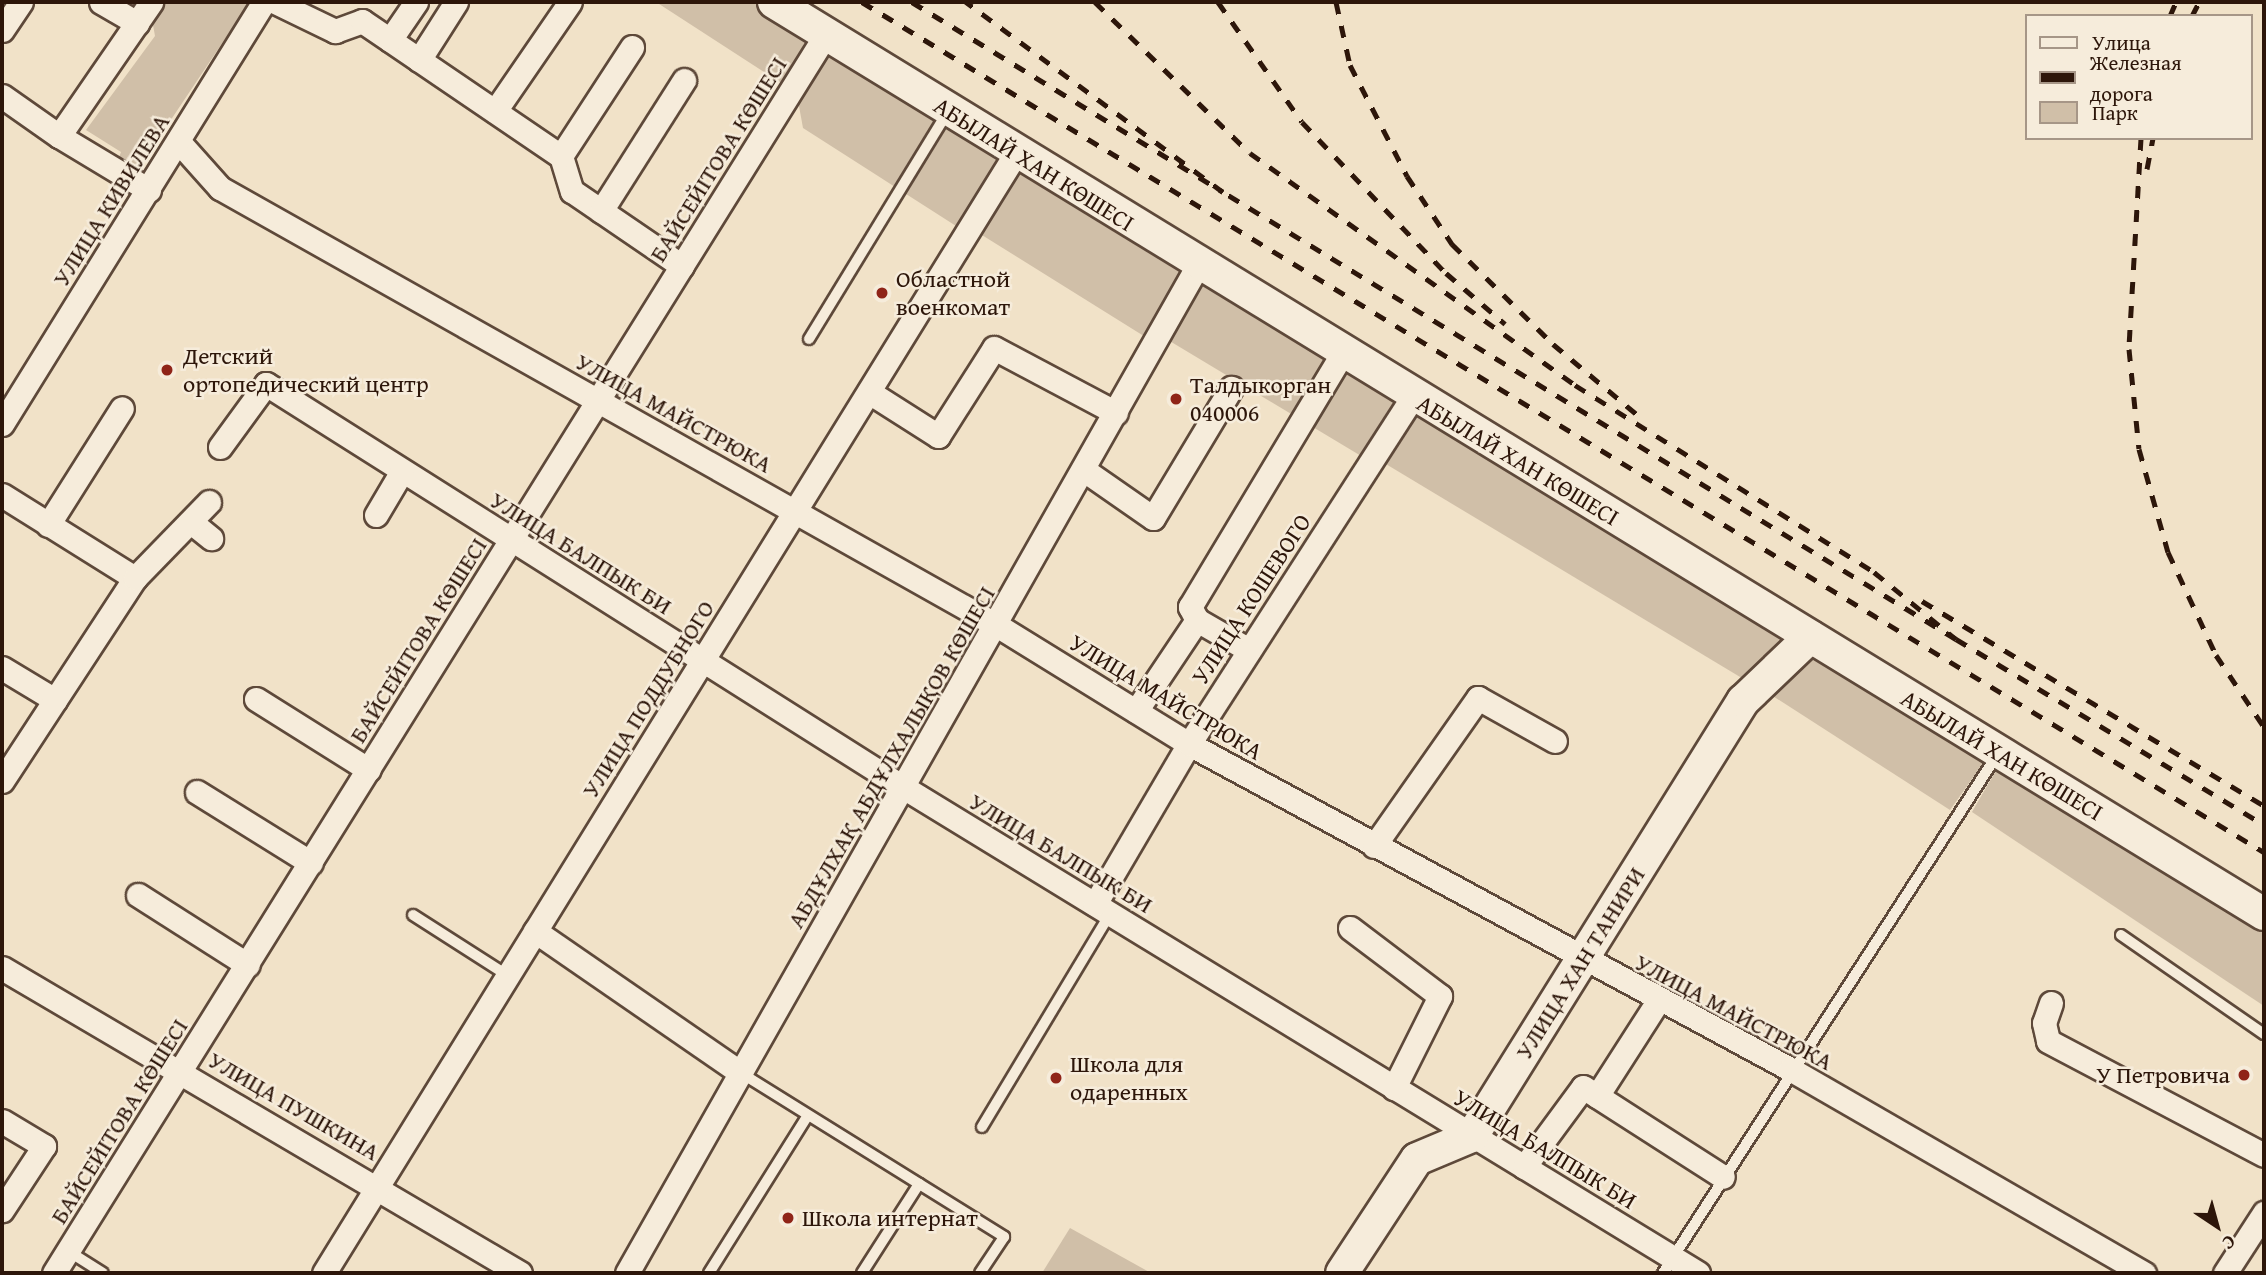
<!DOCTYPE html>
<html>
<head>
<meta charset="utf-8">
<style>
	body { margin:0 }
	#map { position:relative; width:2266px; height:1275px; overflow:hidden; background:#f1e2c8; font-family:"Gentium Book Plus",serif }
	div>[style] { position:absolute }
	.green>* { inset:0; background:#d0bfa8; transform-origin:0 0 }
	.roads { filter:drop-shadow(2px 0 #5e493a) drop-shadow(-2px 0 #5e493a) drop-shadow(0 2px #5e493a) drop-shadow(0 -2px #5e493a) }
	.lane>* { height:10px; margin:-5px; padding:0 5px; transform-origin:5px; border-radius:5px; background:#f6ecdb }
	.street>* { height:23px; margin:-11.5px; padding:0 11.5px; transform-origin:11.5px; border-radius:11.5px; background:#f6ecdb }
	.secondary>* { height:32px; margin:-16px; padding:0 16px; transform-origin:16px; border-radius:16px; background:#f6ecdb }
	.rail>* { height:5px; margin-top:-2.5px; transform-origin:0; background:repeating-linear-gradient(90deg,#2d160a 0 12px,transparent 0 24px) }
	.dots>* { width:19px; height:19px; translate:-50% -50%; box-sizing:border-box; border:4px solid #f6ecdb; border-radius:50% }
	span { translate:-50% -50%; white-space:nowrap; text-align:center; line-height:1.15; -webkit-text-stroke:5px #f6ecdb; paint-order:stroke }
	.street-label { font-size:24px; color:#2d160a }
	.poi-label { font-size:24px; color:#2d160a }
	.left { translate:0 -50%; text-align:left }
	.right { translate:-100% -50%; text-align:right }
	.frame { position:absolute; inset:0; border:4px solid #2d160a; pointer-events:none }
	.legend { position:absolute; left:2025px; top:14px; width:228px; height:126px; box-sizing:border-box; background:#f6ecdb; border:2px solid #a69687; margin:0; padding:9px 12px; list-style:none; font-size:21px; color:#2d160a }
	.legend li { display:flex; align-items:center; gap:14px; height:35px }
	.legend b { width:35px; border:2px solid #a69687 }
	.north { position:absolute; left:2182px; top:1191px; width:70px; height:70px; -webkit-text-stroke:5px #f6ecdb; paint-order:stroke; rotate:144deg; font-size:19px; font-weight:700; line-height:28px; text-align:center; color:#2d160a }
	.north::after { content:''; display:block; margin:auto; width:24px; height:32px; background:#2d160a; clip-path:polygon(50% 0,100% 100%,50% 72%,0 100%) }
</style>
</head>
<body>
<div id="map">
	<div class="green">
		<i style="clip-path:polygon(160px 2px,249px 3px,136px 172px,117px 163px,121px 152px,86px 130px,155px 36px,151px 14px)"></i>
		<i style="clip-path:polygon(656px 2px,754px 2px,808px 35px,784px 85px)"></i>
		<i style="clip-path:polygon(828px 45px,1008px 153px,967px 233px,803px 128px,797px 95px)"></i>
		<i style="left:1018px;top:162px;width:198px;height:81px;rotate:32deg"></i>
		<i style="left:1203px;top:277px;width:236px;height:72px;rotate:31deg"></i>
		<i style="left:1416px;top:411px;width:440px;height:61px;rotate:31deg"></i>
		<i style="clip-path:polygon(1814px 647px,1990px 754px,1950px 810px,1765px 691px)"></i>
		<i style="clip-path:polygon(2002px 760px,2264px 920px,2264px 1006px,1972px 812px)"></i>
		<i style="clip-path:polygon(1070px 1228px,1151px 1273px,1042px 1273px)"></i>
	</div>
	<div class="roads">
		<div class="lane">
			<i style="left:809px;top:339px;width:265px;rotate:-58.6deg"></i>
			<i style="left:413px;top:915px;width:112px;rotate:32.6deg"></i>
			<i style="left:2121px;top:935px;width:174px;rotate:34.7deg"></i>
			<i style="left:741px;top:1073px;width:310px;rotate:31.9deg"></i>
			<i style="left:1004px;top:1237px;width:43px;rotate:123.7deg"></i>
			<i style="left:982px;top:1127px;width:249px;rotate:-59deg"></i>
			<i style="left:68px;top:1251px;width:41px;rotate:32.2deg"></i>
			<i style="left:709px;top:1273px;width:186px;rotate:-57.9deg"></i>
			<i style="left:862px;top:1273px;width:106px;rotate:-57.4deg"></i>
			<i style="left:1663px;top:1273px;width:616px;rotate:-57.19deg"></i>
		</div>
		<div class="street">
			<i style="left:101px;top:2px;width:42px;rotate:30.3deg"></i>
			<i style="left:275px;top:2px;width:67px;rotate:25.8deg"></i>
			<i style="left:335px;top:31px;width:29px;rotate:-20deg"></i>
			<i style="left:362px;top:21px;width:240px;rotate:34.2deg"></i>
			<i style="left:561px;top:156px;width:37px;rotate:73deg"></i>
			<i style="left:572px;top:191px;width:133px;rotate:34.3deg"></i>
			<i style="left:2px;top:30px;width:34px;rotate:-56deg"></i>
			<i style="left:390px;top:40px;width:46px;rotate:-55.6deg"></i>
			<i style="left:419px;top:60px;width:69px;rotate:-57.5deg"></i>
			<i style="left:2px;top:96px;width:70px;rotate:35.1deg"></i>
			<i style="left:59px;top:136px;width:163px;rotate:-55.5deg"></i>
			<i style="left:495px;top:111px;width:132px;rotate:-55.5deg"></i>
			<i style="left:59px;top:136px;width:105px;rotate:31deg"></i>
			<i style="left:178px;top:141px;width:63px;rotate:48.2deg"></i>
			<i style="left:220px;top:188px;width:893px;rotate:29.38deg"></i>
			<i style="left:998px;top:626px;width:225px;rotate:31.7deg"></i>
			<i style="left:1189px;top:744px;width:683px;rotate:28.4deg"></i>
			<i style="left:1790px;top:1069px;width:409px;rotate:30deg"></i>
			<i style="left:561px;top:156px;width:130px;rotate:-56.9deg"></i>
			<i style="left:601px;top:211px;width:155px;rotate:-57.6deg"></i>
			<i style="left:869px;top:392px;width:82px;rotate:32.5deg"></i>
			<i style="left:938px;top:436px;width:104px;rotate:-57.5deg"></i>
			<i style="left:994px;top:348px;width:138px;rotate:28deg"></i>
			<i style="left:2px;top:424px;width:497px;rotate:-58.2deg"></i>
			<i style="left:220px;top:447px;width:78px;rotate:-53.9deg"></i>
			<i style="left:266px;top:384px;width:754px;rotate:32.32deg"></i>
			<i style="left:903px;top:787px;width:932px;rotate:31.44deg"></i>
			<i style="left:1084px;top:470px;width:84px;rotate:34.8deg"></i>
			<i style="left:1153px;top:518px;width:152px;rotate:-59deg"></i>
			<i style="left:2px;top:495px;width:157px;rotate:32deg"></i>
			<i style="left:376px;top:515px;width:51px;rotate:-59.4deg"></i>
			<i style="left:191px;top:522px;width:26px;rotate:39deg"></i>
			<i style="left:48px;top:525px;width:138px;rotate:-57.7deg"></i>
			<i style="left:1197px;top:620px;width:60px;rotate:30deg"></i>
			<i style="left:2px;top:668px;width:62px;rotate:31.1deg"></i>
			<i style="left:256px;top:699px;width:133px;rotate:32.1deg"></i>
			<i style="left:1136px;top:711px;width:110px;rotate:-56.2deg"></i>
			<i style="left:1197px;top:620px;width:15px;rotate:-118deg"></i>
			<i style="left:1190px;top:607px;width:295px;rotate:-59deg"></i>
			<i style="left:2px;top:781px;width:243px;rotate:-56.8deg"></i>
			<i style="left:135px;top:578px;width:106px;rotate:-45.8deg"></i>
			<i style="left:197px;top:792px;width:134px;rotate:31.9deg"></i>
			<i style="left:1374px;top:846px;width:181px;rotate:-54.9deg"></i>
			<i style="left:1478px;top:698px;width:88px;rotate:29.2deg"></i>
			<i style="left:138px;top:895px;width:130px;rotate:32.5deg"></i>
			<i style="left:1095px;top:904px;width:186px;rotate:-59.6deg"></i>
			<i style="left:1189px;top:744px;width:414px;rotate:-57.2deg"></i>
			<i style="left:1350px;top:928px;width:113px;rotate:37.1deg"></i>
			<i style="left:1440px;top:996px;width:103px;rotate:116.6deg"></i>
			<i style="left:535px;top:931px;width:250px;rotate:34.6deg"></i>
			<i style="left:2px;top:968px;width:601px;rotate:30.49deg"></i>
			<i style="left:2051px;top:1003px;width:21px;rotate:109deg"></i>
			<i style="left:2044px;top:1023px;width:18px;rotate:77deg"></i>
			<i style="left:2048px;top:1041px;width:244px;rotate:27.8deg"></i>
			<i style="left:1597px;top:1096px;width:113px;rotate:-57.3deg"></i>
			<i style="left:2px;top:1121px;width:49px;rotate:30.8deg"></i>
			<i style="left:44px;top:1146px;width:77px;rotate:123.3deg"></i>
			<i style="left:1524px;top:1167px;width:99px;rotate:-53.6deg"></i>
			<i style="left:1583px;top:1087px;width:166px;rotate:32.7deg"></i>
			<i style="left:54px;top:1273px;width:1460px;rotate:-58.07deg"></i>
			<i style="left:324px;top:1273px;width:1317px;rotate:-58.29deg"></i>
			<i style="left:627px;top:1273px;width:1158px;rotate:-60.47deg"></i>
			<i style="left:2225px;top:1273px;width:72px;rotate:-57deg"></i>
		</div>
		<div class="secondary">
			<i style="left:774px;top:2px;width:1747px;rotate:31.47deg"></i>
			<i style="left:1342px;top:1273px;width:136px;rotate:-56.7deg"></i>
			<i style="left:1417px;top:1159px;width:60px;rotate:-22.7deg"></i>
			<i style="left:1472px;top:1136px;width:513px;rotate:-58.08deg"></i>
			<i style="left:1743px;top:701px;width:93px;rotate:-43.7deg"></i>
		</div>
	</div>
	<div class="rail">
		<i style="left:862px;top:2px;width:1640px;rotate:31.23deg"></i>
		<i style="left:912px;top:2px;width:364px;rotate:31.4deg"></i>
		<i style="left:1223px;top:192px;width:320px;rotate:-143.5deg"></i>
		<i style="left:1095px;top:2px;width:216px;rotate:44.3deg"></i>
		<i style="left:1250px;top:153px;width:399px;rotate:35.5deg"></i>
		<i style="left:1575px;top:385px;width:353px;rotate:32deg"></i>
		<i style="left:1874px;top:572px;width:106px;rotate:39.3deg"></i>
		<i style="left:1956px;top:639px;width:859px;rotate:-148.62deg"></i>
		<i style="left:1218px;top:2px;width:146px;rotate:55deg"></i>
		<i style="left:1302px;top:122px;width:209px;rotate:46.4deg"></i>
		<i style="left:1446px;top:273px;width:78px;rotate:40.8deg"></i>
		<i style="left:1336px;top:2px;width:65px;rotate:77.5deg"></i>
		<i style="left:1350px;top:65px;width:125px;rotate:62.8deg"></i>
		<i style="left:1407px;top:176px;width:82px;rotate:56.5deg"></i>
		<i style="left:1452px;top:244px;width:142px;rotate:44.7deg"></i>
		<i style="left:1553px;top:344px;width:114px;rotate:40deg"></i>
		<i style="left:2170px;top:16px;width:15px;rotate:-67deg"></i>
		<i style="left:2192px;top:16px;width:16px;rotate:-63deg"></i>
		<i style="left:2141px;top:138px;width:211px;rotate:93.3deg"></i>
		<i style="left:2129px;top:349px;width:100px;rotate:84.3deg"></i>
		<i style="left:2139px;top:449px;width:107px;rotate:74.3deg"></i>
		<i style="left:2168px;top:552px;width:114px;rotate:65deg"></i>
		<i style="left:2216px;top:655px;width:87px;rotate:56.3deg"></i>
		<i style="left:2147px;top:169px;width:32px;rotate:-79deg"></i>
		<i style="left:1922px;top:601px;width:399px;rotate:30.9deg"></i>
		<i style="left:1956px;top:639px;width:360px;rotate:31.1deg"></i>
	</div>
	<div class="dots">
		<i style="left:882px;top:293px;background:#8f2418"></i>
		<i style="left:167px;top:370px;background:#8f2418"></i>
		<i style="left:1176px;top:399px;background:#8f2418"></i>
		<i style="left:2244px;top:1075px;background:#8f2418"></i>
		<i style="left:1056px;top:1078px;background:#8f2418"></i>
		<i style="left:788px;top:1218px;background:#8f2418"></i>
	</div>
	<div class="street-label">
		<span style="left:718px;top:159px;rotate:-58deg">БАЙСЕЙІТОВА КӨШЕСІ</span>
		<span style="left:1034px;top:164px;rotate:32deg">АБЫЛАЙ ХАН КӨШЕСІ</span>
		<span style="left:111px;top:200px;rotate:-58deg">УЛИЦА КИВИЛЕВА</span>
		<span style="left:674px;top:413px;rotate:29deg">УЛИЦА МАЙСТРЮКА</span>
		<span style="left:1518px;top:460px;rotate:31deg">АБЫЛАЙ ХАН КӨШЕСІ</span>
		<span style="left:581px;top:553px;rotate:32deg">УЛИЦА БАЛПЫК БИ</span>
		<span style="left:1251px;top:599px;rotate:-57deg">УЛИЦА КОШЕВОГО</span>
		<span style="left:418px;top:640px;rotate:-58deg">БАЙСЕЙІТОВА КӨШЕСІ</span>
		<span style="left:1166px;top:697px;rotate:31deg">УЛИЦА МАЙСТРЮКА</span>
		<span style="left:648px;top:699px;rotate:-58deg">УЛИЦА ПОДДУБНОГО</span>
		<span style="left:2002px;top:755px;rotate:31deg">АБЫЛАЙ ХАН КӨШЕСІ</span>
		<span style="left:891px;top:757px;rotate:-60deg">АБДҰЛХАҚ АБДҰЛХАЛЫҚОВ КӨШЕСІ</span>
		<span style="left:1061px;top:853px;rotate:31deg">УЛИЦА БАЛПЫК БИ</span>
		<span style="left:1580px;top:963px;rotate:-58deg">УЛИЦА ХАН ТАНИРИ</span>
		<span style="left:1734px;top:1012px;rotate:28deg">УЛИЦА МАЙСТРЮКА</span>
		<span style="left:294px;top:1106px;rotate:30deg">УЛИЦА ПУШКИНА</span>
		<span style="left:119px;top:1121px;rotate:-58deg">БАЙСЕЙІТОВА КӨШЕСІ</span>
		<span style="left:1545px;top:1149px;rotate:31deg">УЛИЦА БАЛПЫК БИ</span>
	</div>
	<div class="poi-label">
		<span class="left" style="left:896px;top:293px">Областной<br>военкомат</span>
		<span class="left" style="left:183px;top:370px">Детский<br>ортопедический центр</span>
		<span class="left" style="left:1190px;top:399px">Талдыкорган<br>040006</span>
		<span class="left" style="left:1070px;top:1078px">Школа для<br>одаренных</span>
		<span class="right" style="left:2230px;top:1075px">У Петровича</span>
		<span class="left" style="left:802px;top:1218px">Школа интернат</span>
	</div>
	<div class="frame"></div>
	<ul class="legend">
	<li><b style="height:9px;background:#f6ecdb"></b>Улица</li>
	<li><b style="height:9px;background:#2d160a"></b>Железная дорога</li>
	<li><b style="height:19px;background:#d0bfa8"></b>Парк</li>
	</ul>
	<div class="north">С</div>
</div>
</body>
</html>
